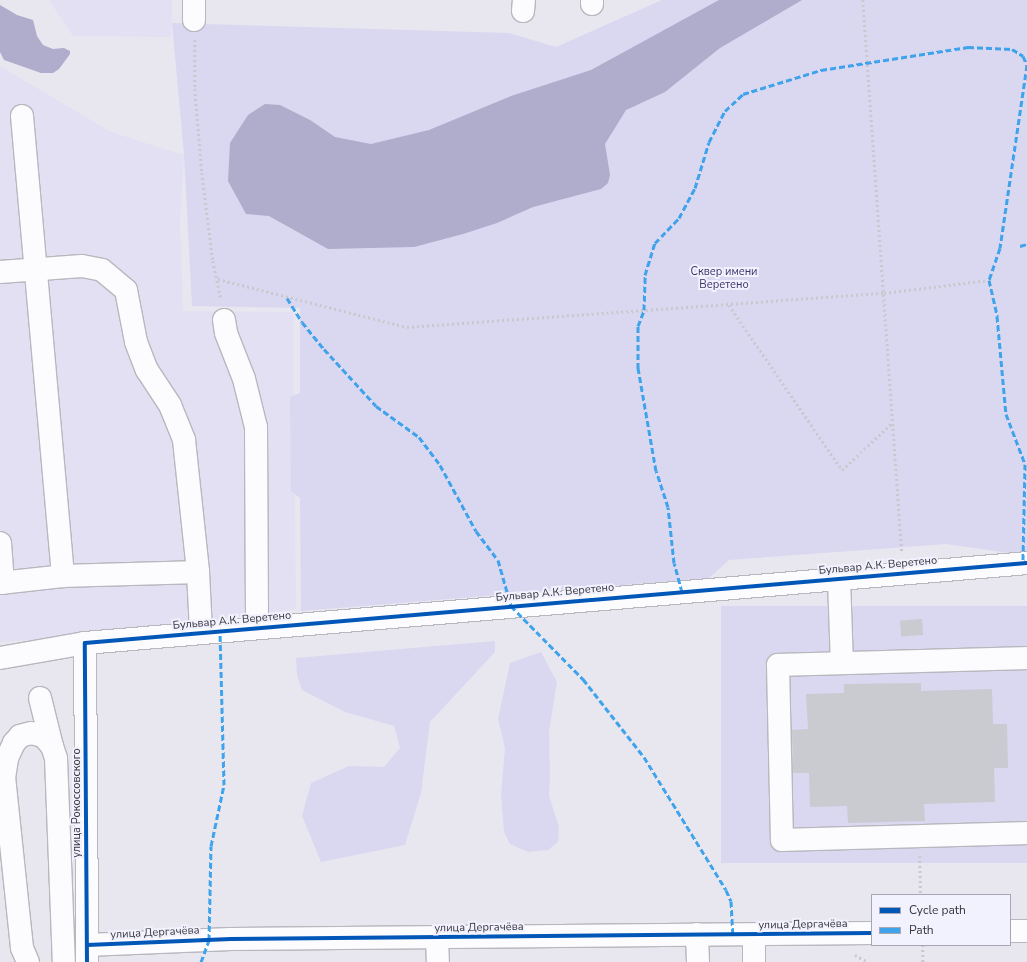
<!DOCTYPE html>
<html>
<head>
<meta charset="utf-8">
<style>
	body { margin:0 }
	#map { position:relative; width:1027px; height:962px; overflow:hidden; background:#e8e7f0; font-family:"Nunito Sans",sans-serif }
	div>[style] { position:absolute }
	.built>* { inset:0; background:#e2e0f2 }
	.green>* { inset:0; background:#dad7f1; transform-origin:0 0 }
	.water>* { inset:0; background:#afaccc }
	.building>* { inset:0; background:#cacad1; transform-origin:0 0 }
	.path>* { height:2.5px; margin-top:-1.25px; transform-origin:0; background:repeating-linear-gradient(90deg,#c9c8cc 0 2px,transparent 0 5px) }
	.roads { filter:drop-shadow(1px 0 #b8b7be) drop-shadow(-1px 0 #b8b7be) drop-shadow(0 1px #b8b7be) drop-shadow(0 -1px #b8b7be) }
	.minor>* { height:22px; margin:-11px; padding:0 11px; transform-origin:11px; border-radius:11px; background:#fcfbfd }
	.quiet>* { height:3px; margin-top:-1.5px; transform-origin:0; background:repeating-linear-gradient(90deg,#3fa3ec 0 6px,transparent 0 9px) }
	.cycleway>* { height:4px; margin:-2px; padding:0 2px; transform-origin:2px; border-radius:2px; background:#0057b8 }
	span { translate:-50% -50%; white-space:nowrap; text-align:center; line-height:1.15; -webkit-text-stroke:4px #f2f1fe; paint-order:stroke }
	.park-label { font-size:11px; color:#3c3269 }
	.street-label { font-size:11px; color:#37363d }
	.legend { position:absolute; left:871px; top:894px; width:140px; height:52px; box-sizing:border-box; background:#f2f1fe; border:1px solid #a7a6b1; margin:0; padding:5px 7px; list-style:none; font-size:12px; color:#37363d }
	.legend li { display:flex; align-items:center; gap:8px; height:20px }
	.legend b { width:20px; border:1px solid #a7a6b1 }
</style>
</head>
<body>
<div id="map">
	<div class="built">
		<i style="clip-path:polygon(49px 0,172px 0,171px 37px,73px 36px)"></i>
		<i style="clip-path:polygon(0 66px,111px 132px,184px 155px,180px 220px,183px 311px,293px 312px,296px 609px,77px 637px,0 642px)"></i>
	</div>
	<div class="green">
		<i style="clip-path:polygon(662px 0,1027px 0,1027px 552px,1009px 553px,946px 544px,729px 560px,709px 578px,301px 611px,300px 498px,291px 491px,290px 397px,300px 393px,300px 308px,192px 306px,184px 155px,172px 23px,509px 33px,556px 47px)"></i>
		<i style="left:1027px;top:606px;width:257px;height:306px;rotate:90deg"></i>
		<i style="clip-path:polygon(495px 641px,495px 652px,430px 722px,421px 793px,405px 845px,321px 862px,302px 816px,311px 783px,349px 766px,384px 767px,400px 748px,394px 726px,345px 712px,302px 690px,297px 675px,296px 658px)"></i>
		<i style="clip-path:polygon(541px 652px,557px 682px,549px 731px,550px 776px,549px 796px,559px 827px,558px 842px,548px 850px,528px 852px,510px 844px,504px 832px,501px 795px,505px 748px,498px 719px,510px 663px)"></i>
	</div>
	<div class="water">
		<i style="clip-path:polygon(719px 0,802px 0,720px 48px,665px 92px,626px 110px,605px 144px,610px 175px,608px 183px,601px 189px,533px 207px,497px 223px,463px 234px,414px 247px,328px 249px,269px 216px,246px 214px,228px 181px,230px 143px,248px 115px,265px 104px,280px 105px,310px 120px,335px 137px,371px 144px,429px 130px,511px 96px,591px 70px)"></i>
		<i style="clip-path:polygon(0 5px,17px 15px,33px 20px,37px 36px,43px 45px,53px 49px,64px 48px,70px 51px,70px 54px,59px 69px,53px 73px,41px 73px,4px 60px,0 52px)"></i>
	</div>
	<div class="building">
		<i style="left:922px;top:619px;width:16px;height:22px;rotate:86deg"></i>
		<i style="clip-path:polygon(921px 683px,921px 691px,992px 689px,993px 724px,1007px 724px,1008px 768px,994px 768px,995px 802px,924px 804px,925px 821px,848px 823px,847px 806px,810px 807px,809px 773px,793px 773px,792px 730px,808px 729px,806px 694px,844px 693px,844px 684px)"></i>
	</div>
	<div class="path">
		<i style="left:863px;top:0;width:554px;rotate:85.97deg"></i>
		<i style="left:195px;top:40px;width:49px;rotate:90deg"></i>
		<i style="left:195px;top:89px;width:84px;rotate:85.2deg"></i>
		<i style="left:202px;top:173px;width:89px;rotate:82.9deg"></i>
		<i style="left:213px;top:261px;width:40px;rotate:78deg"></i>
		<i style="left:218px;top:279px;width:195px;rotate:14.3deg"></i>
		<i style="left:407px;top:327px;width:478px;rotate:-4.1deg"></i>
		<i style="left:884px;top:293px;width:106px;rotate:-7.1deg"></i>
		<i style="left:729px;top:305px;width:200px;rotate:55.6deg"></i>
		<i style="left:842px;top:470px;width:69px;rotate:-43.2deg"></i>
		<i style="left:920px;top:856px;width:39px;rotate:89deg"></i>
		<i style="left:923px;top:945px;width:17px;rotate:90deg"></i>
		<i style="left:855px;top:955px;width:15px;rotate:28deg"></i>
	</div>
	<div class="roads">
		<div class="minor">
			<i style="left:194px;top:0;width:20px;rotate:90deg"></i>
			<i style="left:592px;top:0;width:4px;rotate:90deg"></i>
			<i style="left:523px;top:11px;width:11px;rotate:-85deg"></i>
			<i style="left:22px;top:116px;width:462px;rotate:84.9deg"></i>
			<i style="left:0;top:272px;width:82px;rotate:-4.2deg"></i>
			<i style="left:82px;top:266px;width:20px;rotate:11deg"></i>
			<i style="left:102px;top:270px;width:31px;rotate:40deg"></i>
			<i style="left:126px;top:290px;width:53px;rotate:79.1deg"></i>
			<i style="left:136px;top:342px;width:30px;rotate:69deg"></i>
			<i style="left:147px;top:370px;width:42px;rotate:56.7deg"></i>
			<i style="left:170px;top:405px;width:38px;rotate:68deg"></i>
			<i style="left:184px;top:440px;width:133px;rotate:83.9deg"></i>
			<i style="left:198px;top:572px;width:60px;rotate:87.1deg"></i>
			<i style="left:224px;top:320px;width:13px;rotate:81deg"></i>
			<i style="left:226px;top:333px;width:49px;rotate:68.6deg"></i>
			<i style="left:244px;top:379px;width:49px;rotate:76deg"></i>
			<i style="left:256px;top:427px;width:201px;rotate:89.7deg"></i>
			<i style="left:0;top:543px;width:40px;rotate:85.7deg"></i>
			<i style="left:839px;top:579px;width:84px;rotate:88deg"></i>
			<i style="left:0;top:583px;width:63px;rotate:-6.3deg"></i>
			<i style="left:63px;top:576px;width:135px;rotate:-1.7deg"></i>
			<i style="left:85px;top:643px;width:319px;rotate:89.6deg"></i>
			<i style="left:0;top:658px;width:86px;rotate:-10deg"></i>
			<i style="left:85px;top:643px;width:945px;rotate:-4.85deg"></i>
			<i style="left:1027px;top:658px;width:249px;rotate:178.4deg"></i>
			<i style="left:778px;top:665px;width:175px;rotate:88.7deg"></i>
			<i style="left:782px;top:840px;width:245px;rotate:-1.6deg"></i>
			<i style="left:40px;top:698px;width:49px;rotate:76deg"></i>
			<i style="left:1010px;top:931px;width:17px"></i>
			<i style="left:697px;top:934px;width:28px;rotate:88deg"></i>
			<i style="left:754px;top:935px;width:27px;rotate:90deg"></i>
			<i style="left:437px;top:937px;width:25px;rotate:88deg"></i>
			<i style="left:87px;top:945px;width:144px;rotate:-2.4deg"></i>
			<i style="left:231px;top:939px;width:641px;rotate:-0.54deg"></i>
			<i style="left:28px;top:962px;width:15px;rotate:-113deg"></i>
			<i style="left:22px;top:948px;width:171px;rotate:-96deg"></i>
			<i style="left:4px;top:778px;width:20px;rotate:-81deg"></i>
			<i style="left:7px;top:758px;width:17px;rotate:-65deg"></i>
			<i style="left:14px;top:743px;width:9px;rotate:-49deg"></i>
			<i style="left:20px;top:736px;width:11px;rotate:-15deg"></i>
			<i style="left:31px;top:733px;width:12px;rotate:14deg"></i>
			<i style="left:43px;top:736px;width:13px;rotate:48deg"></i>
			<i style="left:52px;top:746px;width:13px;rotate:72deg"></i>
			<i style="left:56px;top:758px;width:204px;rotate:87.8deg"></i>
		</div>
	</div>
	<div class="quiet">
		<i style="left:1020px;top:246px;width:7px;rotate:-16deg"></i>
		<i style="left:287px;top:298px;width:28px;rotate:58deg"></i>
		<i style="left:302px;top:322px;width:35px;rotate:51deg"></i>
		<i style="left:324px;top:349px;width:77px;rotate:47.6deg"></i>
		<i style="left:376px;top:406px;width:53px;rotate:35.8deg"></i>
		<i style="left:419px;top:437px;width:35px;rotate:53deg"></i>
		<i style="left:440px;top:465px;width:75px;rotate:61.4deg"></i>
		<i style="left:476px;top:531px;width:36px;rotate:53deg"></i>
		<i style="left:498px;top:560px;width:48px;rotate:74.2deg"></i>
		<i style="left:511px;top:606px;width:103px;rotate:45.4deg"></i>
		<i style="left:583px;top:679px;width:99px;rotate:52deg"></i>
		<i style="left:644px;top:757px;width:156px;rotate:58.3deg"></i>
		<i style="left:726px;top:890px;width:12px;rotate:66deg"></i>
		<i style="left:731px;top:901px;width:34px;rotate:87deg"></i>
		<i style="left:682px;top:592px;width:30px;rotate:-105deg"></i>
		<i style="left:674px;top:563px;width:56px;rotate:-96.1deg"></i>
		<i style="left:668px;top:507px;width:38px;rotate:-108deg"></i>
		<i style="left:656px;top:471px;width:105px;rotate:-99.9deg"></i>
		<i style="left:638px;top:368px;width:42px;rotate:-90deg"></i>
		<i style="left:638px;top:326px;width:17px;rotate:-69deg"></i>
		<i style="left:644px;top:310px;width:35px;rotate:-88deg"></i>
		<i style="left:645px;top:275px;width:34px;rotate:-73deg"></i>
		<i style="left:655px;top:243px;width:35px;rotate:-46deg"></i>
		<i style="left:679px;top:218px;width:34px;rotate:-62deg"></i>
		<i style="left:695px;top:188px;width:48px;rotate:-73.1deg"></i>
		<i style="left:709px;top:142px;width:35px;rotate:-63deg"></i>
		<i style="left:725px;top:111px;width:25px;rotate:-43deg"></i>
		<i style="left:743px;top:94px;width:82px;rotate:-17.1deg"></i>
		<i style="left:821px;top:70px;width:149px;rotate:-8.9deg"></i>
		<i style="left:968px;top:47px;width:44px;rotate:2.6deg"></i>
		<i style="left:1012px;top:49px;width:13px;rotate:32deg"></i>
		<i style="left:1023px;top:56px;width:10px;rotate:66deg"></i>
		<i style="left:1027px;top:65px;width:185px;rotate:98.4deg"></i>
		<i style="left:1000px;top:248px;width:34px;rotate:109deg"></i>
		<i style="left:989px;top:280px;width:37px;rotate:77deg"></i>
		<i style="left:997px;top:316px;width:98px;rotate:84.8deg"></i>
		<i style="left:1006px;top:414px;width:53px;rotate:69.2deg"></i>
		<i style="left:1025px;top:464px;width:99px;rotate:91.2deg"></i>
		<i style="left:201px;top:962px;width:23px;rotate:-70deg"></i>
		<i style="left:209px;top:940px;width:94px;rotate:-88.8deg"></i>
		<i style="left:211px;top:846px;width:62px;rotate:-78deg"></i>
		<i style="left:224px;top:785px;width:154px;rotate:-91.5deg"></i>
	</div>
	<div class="cycleway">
		<i style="left:87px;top:945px;width:144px;rotate:-2.4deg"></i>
		<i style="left:231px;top:939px;width:641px;rotate:-0.54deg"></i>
		<i style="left:87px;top:962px;width:319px;rotate:-90.4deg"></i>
		<i style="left:85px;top:643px;width:945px;rotate:-4.85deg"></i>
	</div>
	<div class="park-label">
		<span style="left:724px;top:279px">Сквер имени<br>Веретено</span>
	</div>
	<div class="street-label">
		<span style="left:878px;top:566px;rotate:-5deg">Бульвар А.К. Веретено</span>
		<span style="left:555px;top:593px;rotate:-5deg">Бульвар А.К. Веретено</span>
		<span style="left:232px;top:621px;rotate:-5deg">Бульвар А.К. Веретено</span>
		<span style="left:77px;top:803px;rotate:-90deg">улица Рокоссовского</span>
		<span style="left:803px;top:925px;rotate:-1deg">улица Дергачёва</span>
		<span style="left:479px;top:928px;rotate:-1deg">улица Дергачёва</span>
		<span style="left:155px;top:933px;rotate:-3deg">улица Дергачёва</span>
	</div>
	<ul class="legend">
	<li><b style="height:5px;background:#0057b8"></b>Cycle path</li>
	<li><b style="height:5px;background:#3fa3ec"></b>Path</li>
	</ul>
</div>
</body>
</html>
